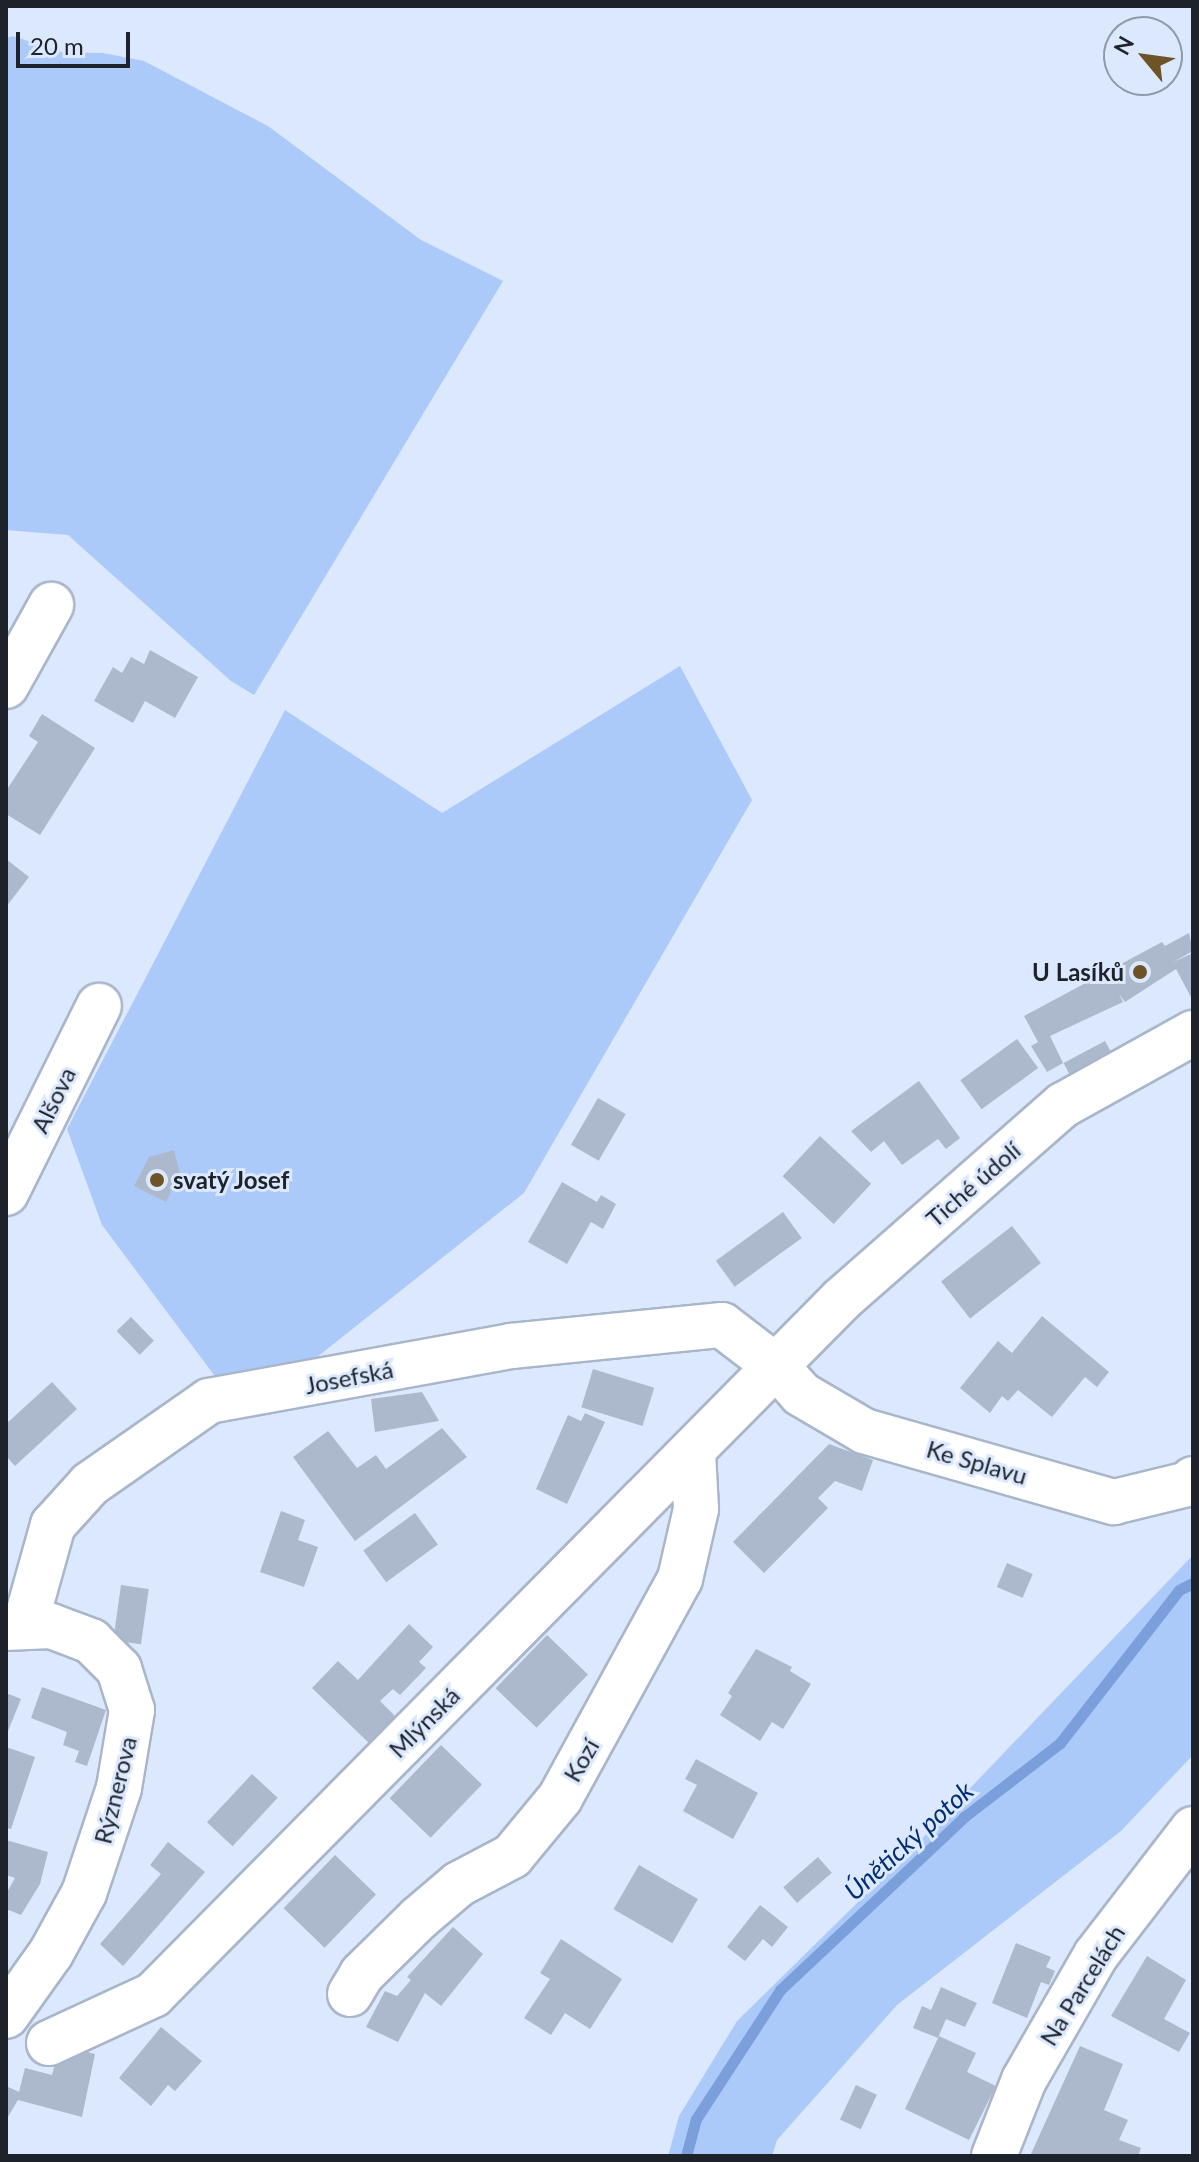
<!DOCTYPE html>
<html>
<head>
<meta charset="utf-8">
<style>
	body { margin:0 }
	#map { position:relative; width:1199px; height:2162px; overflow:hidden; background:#dbe8fd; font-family:Lato,sans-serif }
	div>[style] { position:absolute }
	.green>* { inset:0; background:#accaf9 }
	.stream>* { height:11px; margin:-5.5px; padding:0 5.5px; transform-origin:5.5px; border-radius:5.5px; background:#7a9fda }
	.building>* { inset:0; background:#acb9cd; transform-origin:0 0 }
	.roads { filter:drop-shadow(2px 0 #a9b6ca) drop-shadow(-2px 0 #a9b6ca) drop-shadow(0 2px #a9b6ca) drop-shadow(0 -2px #a9b6ca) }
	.minor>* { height:44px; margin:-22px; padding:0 22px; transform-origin:22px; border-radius:22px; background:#fff }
	.dots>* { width:22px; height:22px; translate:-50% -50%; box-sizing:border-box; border:4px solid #dbe8fd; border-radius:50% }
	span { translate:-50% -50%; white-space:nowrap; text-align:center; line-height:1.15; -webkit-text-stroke:6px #dbe8fd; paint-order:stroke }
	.poi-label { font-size:24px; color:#1e232b; font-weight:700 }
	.right { translate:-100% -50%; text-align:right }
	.left { translate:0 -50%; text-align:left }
	.street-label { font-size:24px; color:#1e232b }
	.water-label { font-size:26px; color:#022f73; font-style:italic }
	.frame { position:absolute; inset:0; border:8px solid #1e232b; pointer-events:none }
	.north { position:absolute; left:1103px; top:16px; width:80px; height:80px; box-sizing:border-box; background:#dbe8fd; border:2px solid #8f99a9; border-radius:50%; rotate:299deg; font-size:22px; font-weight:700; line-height:32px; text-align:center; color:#1e232b }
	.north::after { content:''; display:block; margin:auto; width:28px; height:36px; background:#6d5325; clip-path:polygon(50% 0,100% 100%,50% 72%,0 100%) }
	.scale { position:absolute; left:16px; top:32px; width:114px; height:36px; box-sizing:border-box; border:4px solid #1e232b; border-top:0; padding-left:10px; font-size:24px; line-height:28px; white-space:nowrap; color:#1e232b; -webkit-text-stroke:6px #dbe8fd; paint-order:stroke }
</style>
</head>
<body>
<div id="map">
	<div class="green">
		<i style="clip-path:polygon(13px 36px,61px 52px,103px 53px,144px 61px,268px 126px,421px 240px,503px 281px,254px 695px,231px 681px,68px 535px,6px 530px,6px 38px)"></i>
		<i style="clip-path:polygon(680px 666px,752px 800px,524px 1193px,312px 1361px,217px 1379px,102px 1225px,67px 1129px,285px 710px,442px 813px)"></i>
		<i style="clip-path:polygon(1193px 1555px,1193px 1755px,1121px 1831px,897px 2005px,777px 2140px,772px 2156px,668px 2156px,679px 2116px,737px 2021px,910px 1851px)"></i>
	</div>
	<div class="stream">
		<i style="left:686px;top:2156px;width:38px;rotate:-75deg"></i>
		<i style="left:696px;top:2119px;width:154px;rotate:-56.9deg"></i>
		<i style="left:780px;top:1990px;width:253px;rotate:-43.2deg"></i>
		<i style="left:964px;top:1817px;width:121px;rotate:-37.6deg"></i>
		<i style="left:1060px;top:1743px;width:194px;rotate:-52.1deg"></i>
		<i style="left:1179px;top:1590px;width:16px;rotate:-27deg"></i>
	</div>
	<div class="building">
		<i style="clip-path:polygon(150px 650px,198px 677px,175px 718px,145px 701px,133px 723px,94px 701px,113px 667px,122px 673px,131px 657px,144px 664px)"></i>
		<i style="clip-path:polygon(42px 714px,95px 748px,40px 835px,6px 814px,6px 791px,38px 742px,29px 736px)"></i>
		<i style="clip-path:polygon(6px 859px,29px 877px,6px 907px)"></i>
		<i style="clip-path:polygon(1189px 933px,1193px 951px,1173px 962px,1193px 953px,1193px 1001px,1176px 969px,1125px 1002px,1119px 994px,1123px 1002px,1050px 1036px,1063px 1063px,1047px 1072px,1031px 1046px,1038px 1042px,1024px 1016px,1162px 942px,1165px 946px)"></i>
		<i style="left:1017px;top:1039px;width:36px;height:70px;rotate:54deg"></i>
		<i style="left:1105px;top:1041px;width:21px;height:47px;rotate:62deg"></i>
		<i style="clip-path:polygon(919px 1081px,960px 1138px,946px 1149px,938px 1139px,902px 1165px,884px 1141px,871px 1152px,851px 1131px)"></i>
		<i style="left:598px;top:1098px;width:32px;height:54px;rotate:30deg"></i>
		<i style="left:820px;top:1136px;width:70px;height:55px;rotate:43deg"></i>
		<i style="clip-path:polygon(174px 1150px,180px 1173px,166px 1202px,134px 1186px,149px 1157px)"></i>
		<i style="clip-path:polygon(562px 1182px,597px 1202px,601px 1195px,616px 1204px,603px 1229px,591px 1222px,567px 1264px,528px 1242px)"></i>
		<i style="left:783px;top:1212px;width:32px;height:83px;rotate:54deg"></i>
		<i style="left:1012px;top:1226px;width:47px;height:90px;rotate:52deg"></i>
		<i style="clip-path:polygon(1042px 1316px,1109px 1372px,1097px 1387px,1085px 1377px,1052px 1417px,1018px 1390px,1008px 1401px,1002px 1396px,990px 1413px,960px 1388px,998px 1341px,1012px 1353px)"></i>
		<i style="left:131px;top:1317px;width:33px;height:20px;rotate:46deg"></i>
		<i style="left:593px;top:1369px;width:64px;height:40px;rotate:17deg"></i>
		<i style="clip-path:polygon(52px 1382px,77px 1409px,15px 1466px,6px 1456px,6px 1424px)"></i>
		<i style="clip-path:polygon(422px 1392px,439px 1421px,375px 1432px,371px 1399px)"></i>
		<i style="clip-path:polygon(585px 1413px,605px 1422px,567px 1504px,536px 1489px,568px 1415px,581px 1421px)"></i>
		<i style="clip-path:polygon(442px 1428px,467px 1457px,355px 1541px,293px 1457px,328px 1431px,357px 1468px,376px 1455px,386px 1469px)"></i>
		<i style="clip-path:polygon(829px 1444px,873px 1460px,862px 1491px,835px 1481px,818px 1498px,828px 1508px,764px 1573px,733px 1542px)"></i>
		<i style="clip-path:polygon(281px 1511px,305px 1520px,298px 1540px,318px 1547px,304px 1587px,260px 1572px)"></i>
		<i style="left:415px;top:1513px;width:39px;height:64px;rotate:54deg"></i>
		<i style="left:1007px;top:1563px;width:28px;height:26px;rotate:23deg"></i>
		<i style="left:121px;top:1585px;width:28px;height:56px;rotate:8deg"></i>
		<i style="clip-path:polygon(409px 1624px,433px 1647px,419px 1662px,426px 1668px,400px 1695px,393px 1689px,380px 1701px,398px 1719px,372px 1746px,312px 1688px,338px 1661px,358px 1680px)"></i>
		<i style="left:547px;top:1635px;width:57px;height:74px;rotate:44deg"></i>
		<i style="clip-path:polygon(756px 1649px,792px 1667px,790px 1671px,811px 1684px,783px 1729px,772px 1722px,760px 1741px,720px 1715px,732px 1696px,728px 1693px)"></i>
		<i style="clip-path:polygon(42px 1687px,106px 1710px,87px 1766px,75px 1762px,79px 1751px,63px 1745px,67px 1732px,31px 1718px)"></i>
		<i style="clip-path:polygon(6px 1693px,21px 1699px,6px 1736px)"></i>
		<i style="left:441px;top:1745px;width:57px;height:74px;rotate:44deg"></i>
		<i style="clip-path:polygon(6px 1747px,35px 1757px,11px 1829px,6px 1828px)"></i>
		<i style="clip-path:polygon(696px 1759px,758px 1793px,733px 1839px,683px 1811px,697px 1785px,685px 1779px)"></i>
		<i style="left:252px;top:1774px;width:35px;height:66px;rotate:43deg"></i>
		<i style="clip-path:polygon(6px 1840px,48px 1852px,40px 1884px,21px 1915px,6px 1909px,6px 1894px,15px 1878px,6px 1875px)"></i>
		<i style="clip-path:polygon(168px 1842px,205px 1872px,123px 1966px,100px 1944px,161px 1874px,150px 1865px)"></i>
		<i style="left:335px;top:1855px;width:57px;height:74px;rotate:44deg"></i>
		<i style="left:818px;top:1857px;width:21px;height:46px;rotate:49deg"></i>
		<i style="left:639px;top:1865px;width:68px;height:51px;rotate:30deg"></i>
		<i style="clip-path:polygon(760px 1905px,788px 1927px,772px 1947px,763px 1939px,745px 1961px,727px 1947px)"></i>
		<i style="clip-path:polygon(453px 1927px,483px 1954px,441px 2006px,425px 1993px,398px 2042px,366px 2027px,385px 1991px,397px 1996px,411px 1980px,407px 1977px)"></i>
		<i style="clip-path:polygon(561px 1939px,622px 1979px,590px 2029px,565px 2013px,551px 2035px,524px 2018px,550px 1979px,540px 1973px)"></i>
		<i style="clip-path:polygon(1016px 1943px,1051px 1957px,1046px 1967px,1055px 1971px,1049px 1985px,1041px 1982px,1027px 2018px,992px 2003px)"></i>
		<i style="clip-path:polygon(1147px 1956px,1186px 1980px,1164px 2019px,1190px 2033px,1179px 2052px,1111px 2016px)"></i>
		<i style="clip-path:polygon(941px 1987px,977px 2003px,965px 2027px,946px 2019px,938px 2038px,913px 2028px,922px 2006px,931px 2010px)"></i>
		<i style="clip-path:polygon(161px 2027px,202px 2061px,175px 2091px,168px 2085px,151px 2106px,119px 2078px)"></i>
		<i style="clip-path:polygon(939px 2036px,976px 2053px,967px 2072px,996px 2086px,969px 2140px,905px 2109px)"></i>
		<i style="clip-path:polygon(60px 2045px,95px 2054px,82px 2117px,18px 2100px,6px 2120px,6px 2086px,19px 2092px,25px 2068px,52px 2075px)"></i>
		<i style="clip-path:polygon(1080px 2046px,1123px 2064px,1104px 2110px,1128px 2120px,1119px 2140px,1141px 2148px,1138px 2156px,1030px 2156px)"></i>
		<i style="left:856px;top:2085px;width:23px;height:38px;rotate:25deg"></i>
	</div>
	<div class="roads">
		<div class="minor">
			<i style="left:6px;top:686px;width:93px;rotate:-60.9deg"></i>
			<i style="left:6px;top:1193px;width:209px;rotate:-63.6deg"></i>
			<i style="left:25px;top:1625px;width:104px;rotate:-74.4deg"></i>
			<i style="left:53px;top:1525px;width:55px;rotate:-47.9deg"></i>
			<i style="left:90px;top:1484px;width:145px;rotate:-34.9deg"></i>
			<i style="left:209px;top:1401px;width:307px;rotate:-10.3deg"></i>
			<i style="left:511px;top:1346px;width:212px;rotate:-5.7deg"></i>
			<i style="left:722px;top:1325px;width:69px;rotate:37.4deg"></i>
			<i style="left:777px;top:1367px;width:36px;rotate:48deg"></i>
			<i style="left:801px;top:1394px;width:73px;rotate:30.4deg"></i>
			<i style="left:864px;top:1431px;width:260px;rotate:15.9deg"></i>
			<i style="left:1114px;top:1502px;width:76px;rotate:-13.7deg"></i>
			<i style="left:1188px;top:1484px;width:7px;rotate:-45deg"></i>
			<i style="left:6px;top:1628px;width:45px;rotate:-2.5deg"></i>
			<i style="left:51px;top:1626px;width:43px;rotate:20.6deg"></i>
			<i style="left:91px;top:1641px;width:40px;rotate:45deg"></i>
			<i style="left:119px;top:1669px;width:43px;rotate:72.4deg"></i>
			<i style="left:132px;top:1710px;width:79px;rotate:99.5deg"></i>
			<i style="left:119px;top:1788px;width:111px;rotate:108.4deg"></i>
			<i style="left:84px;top:1893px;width:68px;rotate:118.8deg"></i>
			<i style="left:51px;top:1953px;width:77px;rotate:125.5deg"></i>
			<i style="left:350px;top:1994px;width:23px;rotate:-59deg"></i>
			<i style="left:362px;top:1974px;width:80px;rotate:-44.5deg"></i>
			<i style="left:419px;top:1918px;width:52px;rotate:-40.4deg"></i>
			<i style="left:459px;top:1884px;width:60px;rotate:-27.8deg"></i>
			<i style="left:512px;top:1856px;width:75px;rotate:-50.4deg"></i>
			<i style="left:560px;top:1798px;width:250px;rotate:-61.3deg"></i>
			<i style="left:680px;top:1579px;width:72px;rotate:-77.1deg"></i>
			<i style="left:696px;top:1509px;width:57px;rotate:-93deg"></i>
			<i style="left:49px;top:2043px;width:115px;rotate:-24.8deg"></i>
			<i style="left:153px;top:1995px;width:979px;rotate:-45.29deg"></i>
			<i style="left:842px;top:1299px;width:294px;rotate:-41.3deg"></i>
			<i style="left:1063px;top:1105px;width:149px;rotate:-29deg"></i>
			<i style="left:994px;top:2156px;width:82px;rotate:-68.5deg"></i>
			<i style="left:1024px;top:2080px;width:144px;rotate:-60.1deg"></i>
			<i style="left:1096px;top:1955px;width:159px;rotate:-52.4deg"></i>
		</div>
	</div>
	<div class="dots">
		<i style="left:1140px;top:972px;background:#6d5325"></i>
		<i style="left:157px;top:1180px;background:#6d5325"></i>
	</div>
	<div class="poi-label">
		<span class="right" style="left:1124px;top:972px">U Lasíků</span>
		<span class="left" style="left:173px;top:1180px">svatý Josef</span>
	</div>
	<div class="street-label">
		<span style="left:53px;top:1100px;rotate:-64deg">Alšova</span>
		<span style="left:973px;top:1184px;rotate:-41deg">Tiché údolí</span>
		<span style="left:349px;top:1377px;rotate:-11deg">Josefská</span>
		<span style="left:977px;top:1462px;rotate:16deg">Ke Splavu</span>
		<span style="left:424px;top:1722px;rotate:-45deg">Mlýnská</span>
		<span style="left:581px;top:1760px;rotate:-60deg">Kozí</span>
		<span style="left:115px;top:1790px;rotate:-76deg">Rýznerova</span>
		<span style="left:1082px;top:1985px;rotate:-58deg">Na Parcelách</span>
	</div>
	<div class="water-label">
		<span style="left:909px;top:1841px;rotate:-42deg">Únětický potok</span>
	</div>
	<div class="frame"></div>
	<div class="north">N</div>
	<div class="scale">20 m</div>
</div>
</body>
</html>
